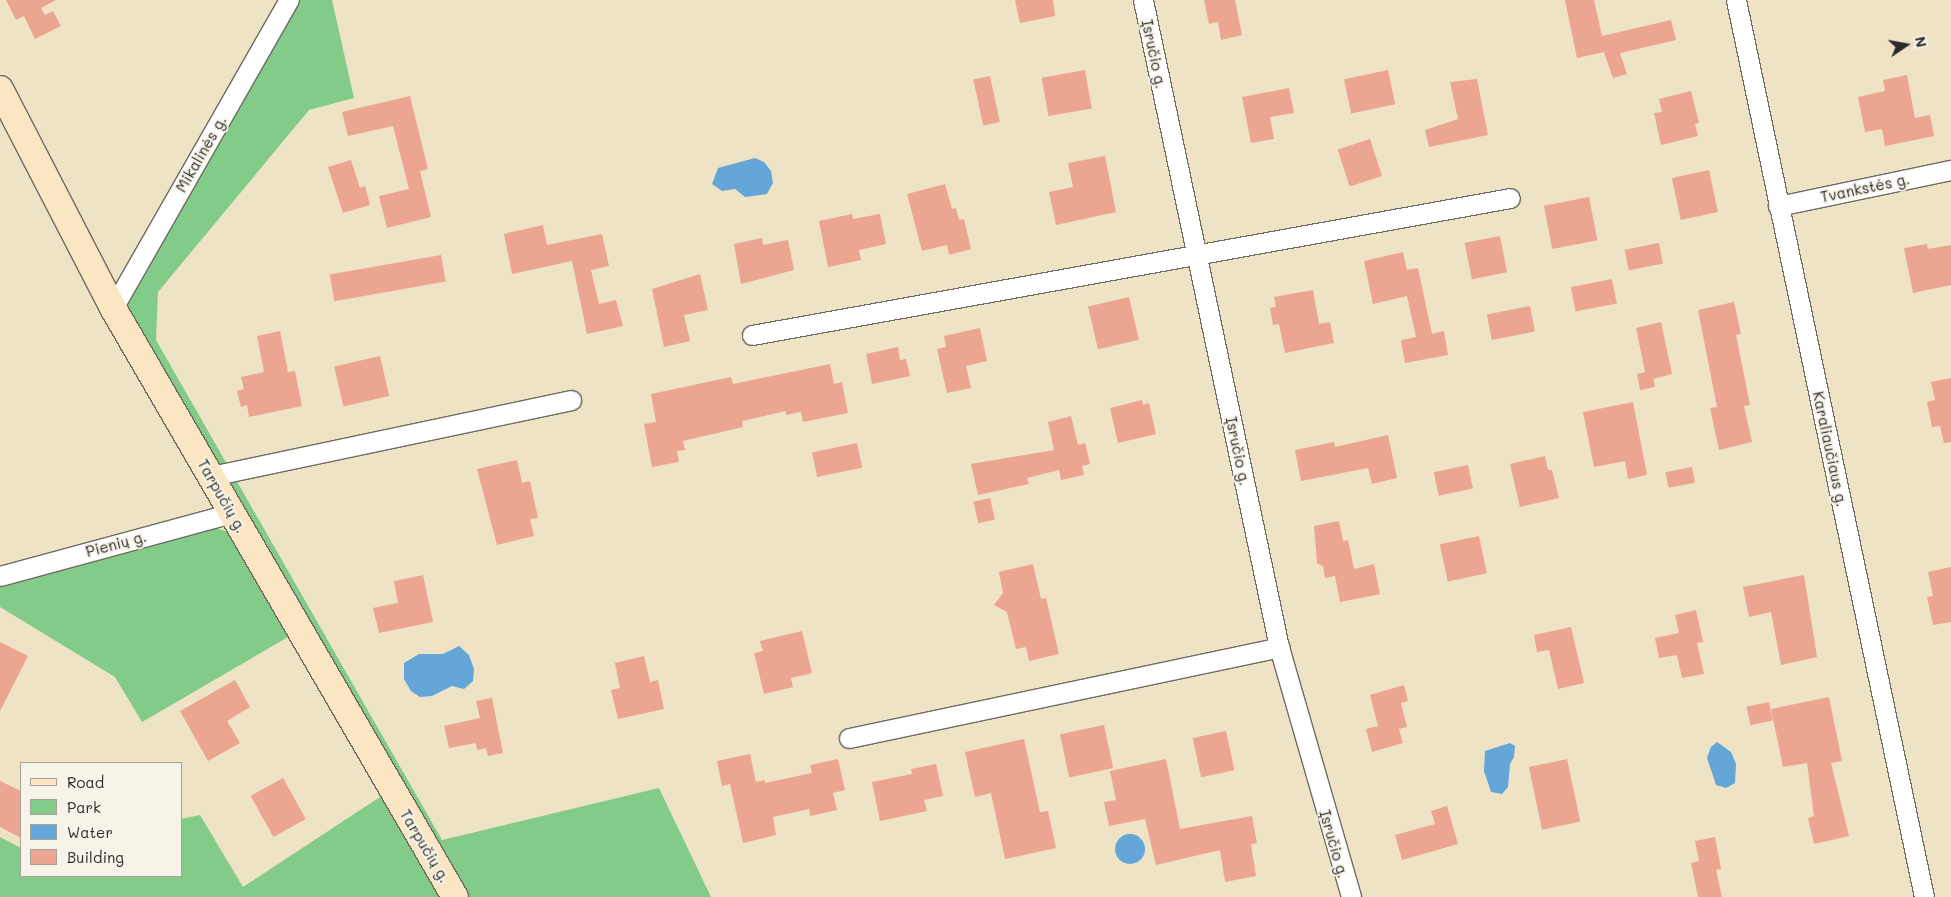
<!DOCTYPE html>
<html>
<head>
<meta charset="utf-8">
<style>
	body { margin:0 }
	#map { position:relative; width:1951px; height:897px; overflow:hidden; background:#efe3c6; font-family:Mali,sans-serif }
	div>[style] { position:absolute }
	.green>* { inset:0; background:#82cb88 }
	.water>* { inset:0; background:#63a6d7 }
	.round { border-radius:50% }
	.building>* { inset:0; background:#eba590; transform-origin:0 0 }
	.roads { filter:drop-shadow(1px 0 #706b61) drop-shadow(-1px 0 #706b61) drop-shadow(0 1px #706b61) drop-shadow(0 -1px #706b61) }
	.minor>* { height:19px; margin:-9.5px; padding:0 9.5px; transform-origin:9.5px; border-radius:9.5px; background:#fff }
	.secondary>* { height:26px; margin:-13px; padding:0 13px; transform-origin:13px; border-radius:13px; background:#fbe6c3 }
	span { translate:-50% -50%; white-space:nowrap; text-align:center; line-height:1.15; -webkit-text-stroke:4px #f7f3e8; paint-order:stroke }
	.street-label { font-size:15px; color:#2b2b2b }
	.legend { position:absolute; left:20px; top:762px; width:162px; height:115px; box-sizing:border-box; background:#f7f3e8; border:1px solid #a5a39c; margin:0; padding:6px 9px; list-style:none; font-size:15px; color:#2b2b2b }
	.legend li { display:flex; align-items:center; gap:10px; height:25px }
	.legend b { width:25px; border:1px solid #a5a39c }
	.north { position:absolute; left:1881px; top:20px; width:50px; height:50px; -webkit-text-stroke:4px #f7f3e8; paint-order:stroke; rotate:78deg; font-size:14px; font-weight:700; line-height:20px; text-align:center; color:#2b2b2b }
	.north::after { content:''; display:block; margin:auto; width:18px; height:22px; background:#2b2b2b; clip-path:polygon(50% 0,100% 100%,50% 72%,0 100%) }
</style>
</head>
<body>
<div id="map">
	<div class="green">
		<i style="clip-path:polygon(289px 0,332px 0,354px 98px,309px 110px,158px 292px,156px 340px,442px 840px,659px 788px,711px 897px,0 897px,0 837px,21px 848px,21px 876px,181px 876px,181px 819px,200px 815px,243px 887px,383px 795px,113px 308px)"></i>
		<i style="clip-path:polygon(206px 525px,228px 532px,288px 637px,142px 722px,115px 677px,0 607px,0 585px)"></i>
	</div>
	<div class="water">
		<i style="clip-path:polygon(755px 158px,764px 162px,771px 171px,773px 183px,767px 194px,745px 197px,735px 189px,722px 191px,712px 184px,718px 168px)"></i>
		<i style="clip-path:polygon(459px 646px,469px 655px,474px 669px,473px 681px,464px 689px,452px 686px,432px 696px,420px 697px,411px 691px,404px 679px,404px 663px,419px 654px,443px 654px)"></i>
		<i style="clip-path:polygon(1717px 742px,1731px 752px,1736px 764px,1735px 783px,1726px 788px,1716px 785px,1707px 758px,1711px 747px)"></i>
		<i style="clip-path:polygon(1510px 743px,1515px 746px,1514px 757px,1510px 764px,1508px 787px,1502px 794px,1491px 792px,1484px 771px,1485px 751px)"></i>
		<i class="round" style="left:1115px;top:834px;width:30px;height:30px"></i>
	</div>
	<div class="building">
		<i style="clip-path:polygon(6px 0,56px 0,41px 8px,45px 15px,53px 11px,61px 26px,35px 39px,24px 16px,16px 20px)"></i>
		<i style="clip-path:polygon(1015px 0,1053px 0,1055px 16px,1020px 23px)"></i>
		<i style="clip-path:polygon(1204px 0,1235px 0,1242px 35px,1221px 40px,1218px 22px,1209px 24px)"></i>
		<i style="clip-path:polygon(1565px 0,1594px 0,1602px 36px,1671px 20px,1676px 40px,1620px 53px,1627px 74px,1613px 78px,1604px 52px,1577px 58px)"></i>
		<i style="left:1085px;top:70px;width:39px;height:44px;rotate:80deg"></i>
		<i style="left:1388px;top:70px;width:35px;height:45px;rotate:78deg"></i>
		<i style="clip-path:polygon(1907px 75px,1915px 118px,1930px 115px,1934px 136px,1885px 146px,1882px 129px,1865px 132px,1858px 97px,1885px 91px,1883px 80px)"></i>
		<i style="left:990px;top:76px;width:47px;height:17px;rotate:78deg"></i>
		<i style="clip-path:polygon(1477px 79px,1488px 135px,1429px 147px,1425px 130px,1458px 119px,1450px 82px)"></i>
		<i style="clip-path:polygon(1289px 88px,1294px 113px,1270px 117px,1274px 139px,1251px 143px,1242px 97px)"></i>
		<i style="clip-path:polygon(1691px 91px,1699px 123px,1695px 124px,1698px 136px,1661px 145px,1654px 113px,1662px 112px,1659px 99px)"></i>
		<i style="clip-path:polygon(410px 96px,428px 169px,420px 171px,431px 217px,387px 228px,379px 196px,409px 189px,393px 126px,348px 136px,342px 112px)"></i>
		<i style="left:1370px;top:139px;width:39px;height:34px;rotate:72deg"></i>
		<i style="clip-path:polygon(1105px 156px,1116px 212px,1056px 225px,1049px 192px,1073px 187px,1068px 163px)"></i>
		<i style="clip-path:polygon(351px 160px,360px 188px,365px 186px,370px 205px,343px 213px,328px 167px)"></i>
		<i style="left:1709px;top:170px;width:43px;height:38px;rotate:78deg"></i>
		<i style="clip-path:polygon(945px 184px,952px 209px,956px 208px,959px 220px,964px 219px,971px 249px,949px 255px,947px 245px,922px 251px,907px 194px)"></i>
		<i style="left:1589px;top:197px;width:44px;height:46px;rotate:79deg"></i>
		<i style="clip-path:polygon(852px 214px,853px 219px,880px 214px,886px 244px,859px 250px,861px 260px,828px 267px,819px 221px)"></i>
		<i style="clip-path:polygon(543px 225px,547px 245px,602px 234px,609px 266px,591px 270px,599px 304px,616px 300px,623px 326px,587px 334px,572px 261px,512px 274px,504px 234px)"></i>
		<i style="left:1500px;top:236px;width:37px;height:36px;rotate:79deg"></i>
		<i style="clip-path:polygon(762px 238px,763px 245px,788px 240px,794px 270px,741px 284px,734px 244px)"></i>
		<i style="left:1659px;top:243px;width:21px;height:35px;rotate:79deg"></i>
		<i style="clip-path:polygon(1927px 244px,1928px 249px,1951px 245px,1951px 285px,1913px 293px,1904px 248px)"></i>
		<i style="clip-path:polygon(1403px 252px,1407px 270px,1418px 268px,1432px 334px,1444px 331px,1448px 355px,1405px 363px,1401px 340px,1416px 337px,1407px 296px,1373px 304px,1364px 261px)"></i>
		<i style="left:441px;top:255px;width:27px;height:113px;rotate:80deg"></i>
		<i style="clip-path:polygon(700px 274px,708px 310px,684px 315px,690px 341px,664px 347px,652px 289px)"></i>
		<i style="left:1612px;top:279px;width:25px;height:42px;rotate:79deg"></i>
		<i style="clip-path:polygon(1313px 290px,1319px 324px,1330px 322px,1334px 343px,1285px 353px,1279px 324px,1273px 325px,1270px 308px,1276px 307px,1274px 297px)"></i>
		<i style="left:1129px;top:297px;width:44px;height:42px;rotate:77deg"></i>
		<i style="clip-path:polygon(1734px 302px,1741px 334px,1736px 335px,1750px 405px,1744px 406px,1752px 442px,1719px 450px,1710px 408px,1717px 407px,1698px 310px)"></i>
		<i style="left:1530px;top:306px;width:26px;height:44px;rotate:79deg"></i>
		<i style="clip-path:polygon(1661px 322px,1672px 374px,1653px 379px,1655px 387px,1640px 390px,1637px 374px,1645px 372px,1636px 328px)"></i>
		<i style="clip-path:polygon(980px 328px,987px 361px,966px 366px,971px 388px,947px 393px,937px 349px,946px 347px,944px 336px)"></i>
		<i style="clip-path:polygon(280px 331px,288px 372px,295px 371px,302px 406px,249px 417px,247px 405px,241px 407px,237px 391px,244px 389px,241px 377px,264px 372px,257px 336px)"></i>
		<i style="clip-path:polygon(898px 347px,900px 360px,906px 359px,910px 376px,872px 384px,866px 354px)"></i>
		<i style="left:380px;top:356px;width:41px;height:47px;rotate:77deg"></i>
		<i style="clip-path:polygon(830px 364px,834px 384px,842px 382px,848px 413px,803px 422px,801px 412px,786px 415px,786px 411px,742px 421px,743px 427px,683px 441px,685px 450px,677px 451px,679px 462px,652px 467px,644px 424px,656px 422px,651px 394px,731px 377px,733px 384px)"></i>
		<i style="clip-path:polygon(1951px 378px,1951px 442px,1944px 443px,1940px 426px,1932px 427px,1927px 402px,1935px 400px,1931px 382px)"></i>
		<i style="clip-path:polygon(1142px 400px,1143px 405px,1149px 403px,1156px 434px,1118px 443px,1110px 408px)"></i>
		<i style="clip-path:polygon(1633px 402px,1647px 475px,1628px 479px,1625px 461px,1594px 467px,1583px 412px)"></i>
		<i style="clip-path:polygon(1071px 416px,1078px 445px,1085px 443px,1090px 464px,1082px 466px,1084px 475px,1061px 480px,1059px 470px,1027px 478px,1029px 484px,978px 495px,971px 464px,1054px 450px,1048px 422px)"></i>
		<i style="clip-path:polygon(1388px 435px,1397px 478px,1372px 484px,1368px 468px,1301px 481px,1295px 450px,1334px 442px,1335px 447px)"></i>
		<i style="left:857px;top:443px;width:25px;height:46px;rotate:78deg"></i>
		<i style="clip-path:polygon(1545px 456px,1548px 470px,1552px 470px,1559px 498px,1520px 507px,1510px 464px)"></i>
		<i style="clip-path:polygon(517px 460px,522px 483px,530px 481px,538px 518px,530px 519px,534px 536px,497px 545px,477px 469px)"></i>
		<i style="left:1468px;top:465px;width:24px;height:35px;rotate:78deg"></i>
		<i style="left:1692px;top:467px;width:16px;height:27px;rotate:79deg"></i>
		<i style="left:990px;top:498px;width:22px;height:17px;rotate:77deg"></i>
		<i style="clip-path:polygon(1339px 521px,1343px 541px,1348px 540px,1354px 569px,1374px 564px,1380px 594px,1340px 602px,1335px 576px,1325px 578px,1323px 566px,1317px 563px,1314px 526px)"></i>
		<i style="left:1479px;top:536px;width:38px;height:40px;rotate:78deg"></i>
		<i style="clip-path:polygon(1033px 564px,1041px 599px,1046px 598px,1059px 654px,1029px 661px,1026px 647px,1016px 649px,1007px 612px,994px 605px,1003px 593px,999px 572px)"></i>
		<i style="clip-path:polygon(1951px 567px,1951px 622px,1933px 625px,1927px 597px,1933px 596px,1928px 572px)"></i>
		<i style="clip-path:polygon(423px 575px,433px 622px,379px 633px,373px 608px,398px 603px,394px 581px)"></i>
		<i style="clip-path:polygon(1804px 575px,1817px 657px,1781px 665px,1771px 612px,1749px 617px,1743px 587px)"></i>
		<i style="clip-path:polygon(1696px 610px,1703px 642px,1697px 643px,1704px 674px,1682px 678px,1677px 655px,1659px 658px,1655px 638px,1679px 633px,1675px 615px)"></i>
		<i style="clip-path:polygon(1571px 627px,1584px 683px,1558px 689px,1549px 650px,1537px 652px,1534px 635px)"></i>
		<i style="clip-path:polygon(802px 631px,812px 673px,791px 678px,793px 687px,764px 694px,754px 653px,763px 651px,760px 641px)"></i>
		<i style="clip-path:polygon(0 642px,28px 656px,0 711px)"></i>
		<i style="clip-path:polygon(644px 656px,650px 682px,658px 680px,664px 709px,618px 719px,611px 690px,620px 688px,615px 663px)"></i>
		<i style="clip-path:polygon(235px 680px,250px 707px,227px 721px,240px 743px,208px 761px,180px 711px)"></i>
		<i style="clip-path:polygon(1404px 685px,1408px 701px,1401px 703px,1407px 727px,1399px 729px,1403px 743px,1372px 752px,1366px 729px,1378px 726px,1370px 695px)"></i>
		<i style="clip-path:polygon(1829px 697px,1842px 761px,1831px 763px,1849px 836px,1814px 844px,1808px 818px,1814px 816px,1807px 763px,1783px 767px,1771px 709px)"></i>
		<i style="clip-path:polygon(492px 698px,503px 753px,488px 756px,486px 748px,477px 750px,476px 743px,449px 748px,444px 726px,480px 718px,476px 701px)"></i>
		<i style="left:1769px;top:702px;width:19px;height:23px;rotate:78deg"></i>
		<i style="left:1104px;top:725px;width:44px;height:45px;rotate:78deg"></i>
		<i style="left:1226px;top:731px;width:40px;height:34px;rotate:78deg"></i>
		<i style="clip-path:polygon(1024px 739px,1040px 812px,1048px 811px,1056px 848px,1005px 859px,991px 793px,975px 797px,965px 752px)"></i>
		<i style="clip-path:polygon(750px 754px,756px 782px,765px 780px,765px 783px,812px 773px,810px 765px,838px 759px,845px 790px,833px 793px,837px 810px,810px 816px,809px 809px,773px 817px,776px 835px,743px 843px,730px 784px,722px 786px,717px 761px)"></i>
		<i style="clip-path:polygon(1166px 759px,1180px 829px,1252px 816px,1257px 843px,1251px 844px,1256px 876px,1225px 882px,1220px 850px,1156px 865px,1145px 819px,1109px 826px,1104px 802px,1116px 800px,1110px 771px)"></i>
		<i style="left:1567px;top:759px;width:64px;height:39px;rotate:78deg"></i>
		<i style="clip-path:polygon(936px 764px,943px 796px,924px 800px,927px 811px,880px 821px,872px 782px,912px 774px,911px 769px)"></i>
		<i style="left:283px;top:778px;width:47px;height:37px;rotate:61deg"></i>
		<i style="clip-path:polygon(0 781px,21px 791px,21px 838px,0 827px)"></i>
		<i style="clip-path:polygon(1447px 806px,1458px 844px,1402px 860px,1395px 835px,1435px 824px,1431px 811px)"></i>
		<i style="clip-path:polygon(1715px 837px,1721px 869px,1716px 870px,1722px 897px,1698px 897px,1691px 863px,1699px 861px,1695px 841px)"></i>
	</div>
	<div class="roads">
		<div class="minor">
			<i style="left:1143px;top:0;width:661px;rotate:78.13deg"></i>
			<i style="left:1279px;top:647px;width:260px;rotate:73.9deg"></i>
			<i style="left:1736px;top:0;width:916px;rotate:78.16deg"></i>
			<i style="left:1778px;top:206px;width:177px;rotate:-11.8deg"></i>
			<i style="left:113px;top:308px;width:355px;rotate:-60.3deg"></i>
			<i style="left:752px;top:335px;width:770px;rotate:-10.24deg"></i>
			<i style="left:211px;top:476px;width:368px;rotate:-11.9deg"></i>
			<i style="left:0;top:576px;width:240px;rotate:-15.2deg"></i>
			<i style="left:849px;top:738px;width:440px;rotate:-11.9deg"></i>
		</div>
		<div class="secondary">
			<i style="left:0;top:89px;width:246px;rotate:62.7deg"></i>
			<i style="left:113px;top:308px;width:681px;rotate:59.86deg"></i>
		</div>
	</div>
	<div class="street-label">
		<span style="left:1154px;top:54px;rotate:78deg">Įsručio g.</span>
		<span style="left:201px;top:154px;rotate:-60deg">Mikalinės g.</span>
		<span style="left:1865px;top:188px;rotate:-12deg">Tvankstės g.</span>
		<span style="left:1830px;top:449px;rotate:78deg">Karaliaučiaus g.</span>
		<span style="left:1238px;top:451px;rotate:78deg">Įsručio g.</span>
		<span style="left:222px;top:496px;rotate:60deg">Tarpučių g.</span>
		<span style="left:116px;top:544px;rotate:-15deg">Pienių g.</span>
		<span style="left:1334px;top:844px;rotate:74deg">Įsručio g.</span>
		<span style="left:425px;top:846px;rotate:59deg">Tarpučių g.</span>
	</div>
	<ul class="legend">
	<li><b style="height:6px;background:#fbe6c3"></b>Road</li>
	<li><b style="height:14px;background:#82cb88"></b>Park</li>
	<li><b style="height:14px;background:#63a6d7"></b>Water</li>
	<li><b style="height:14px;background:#eba590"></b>Building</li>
	</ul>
	<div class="north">N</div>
</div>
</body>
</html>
